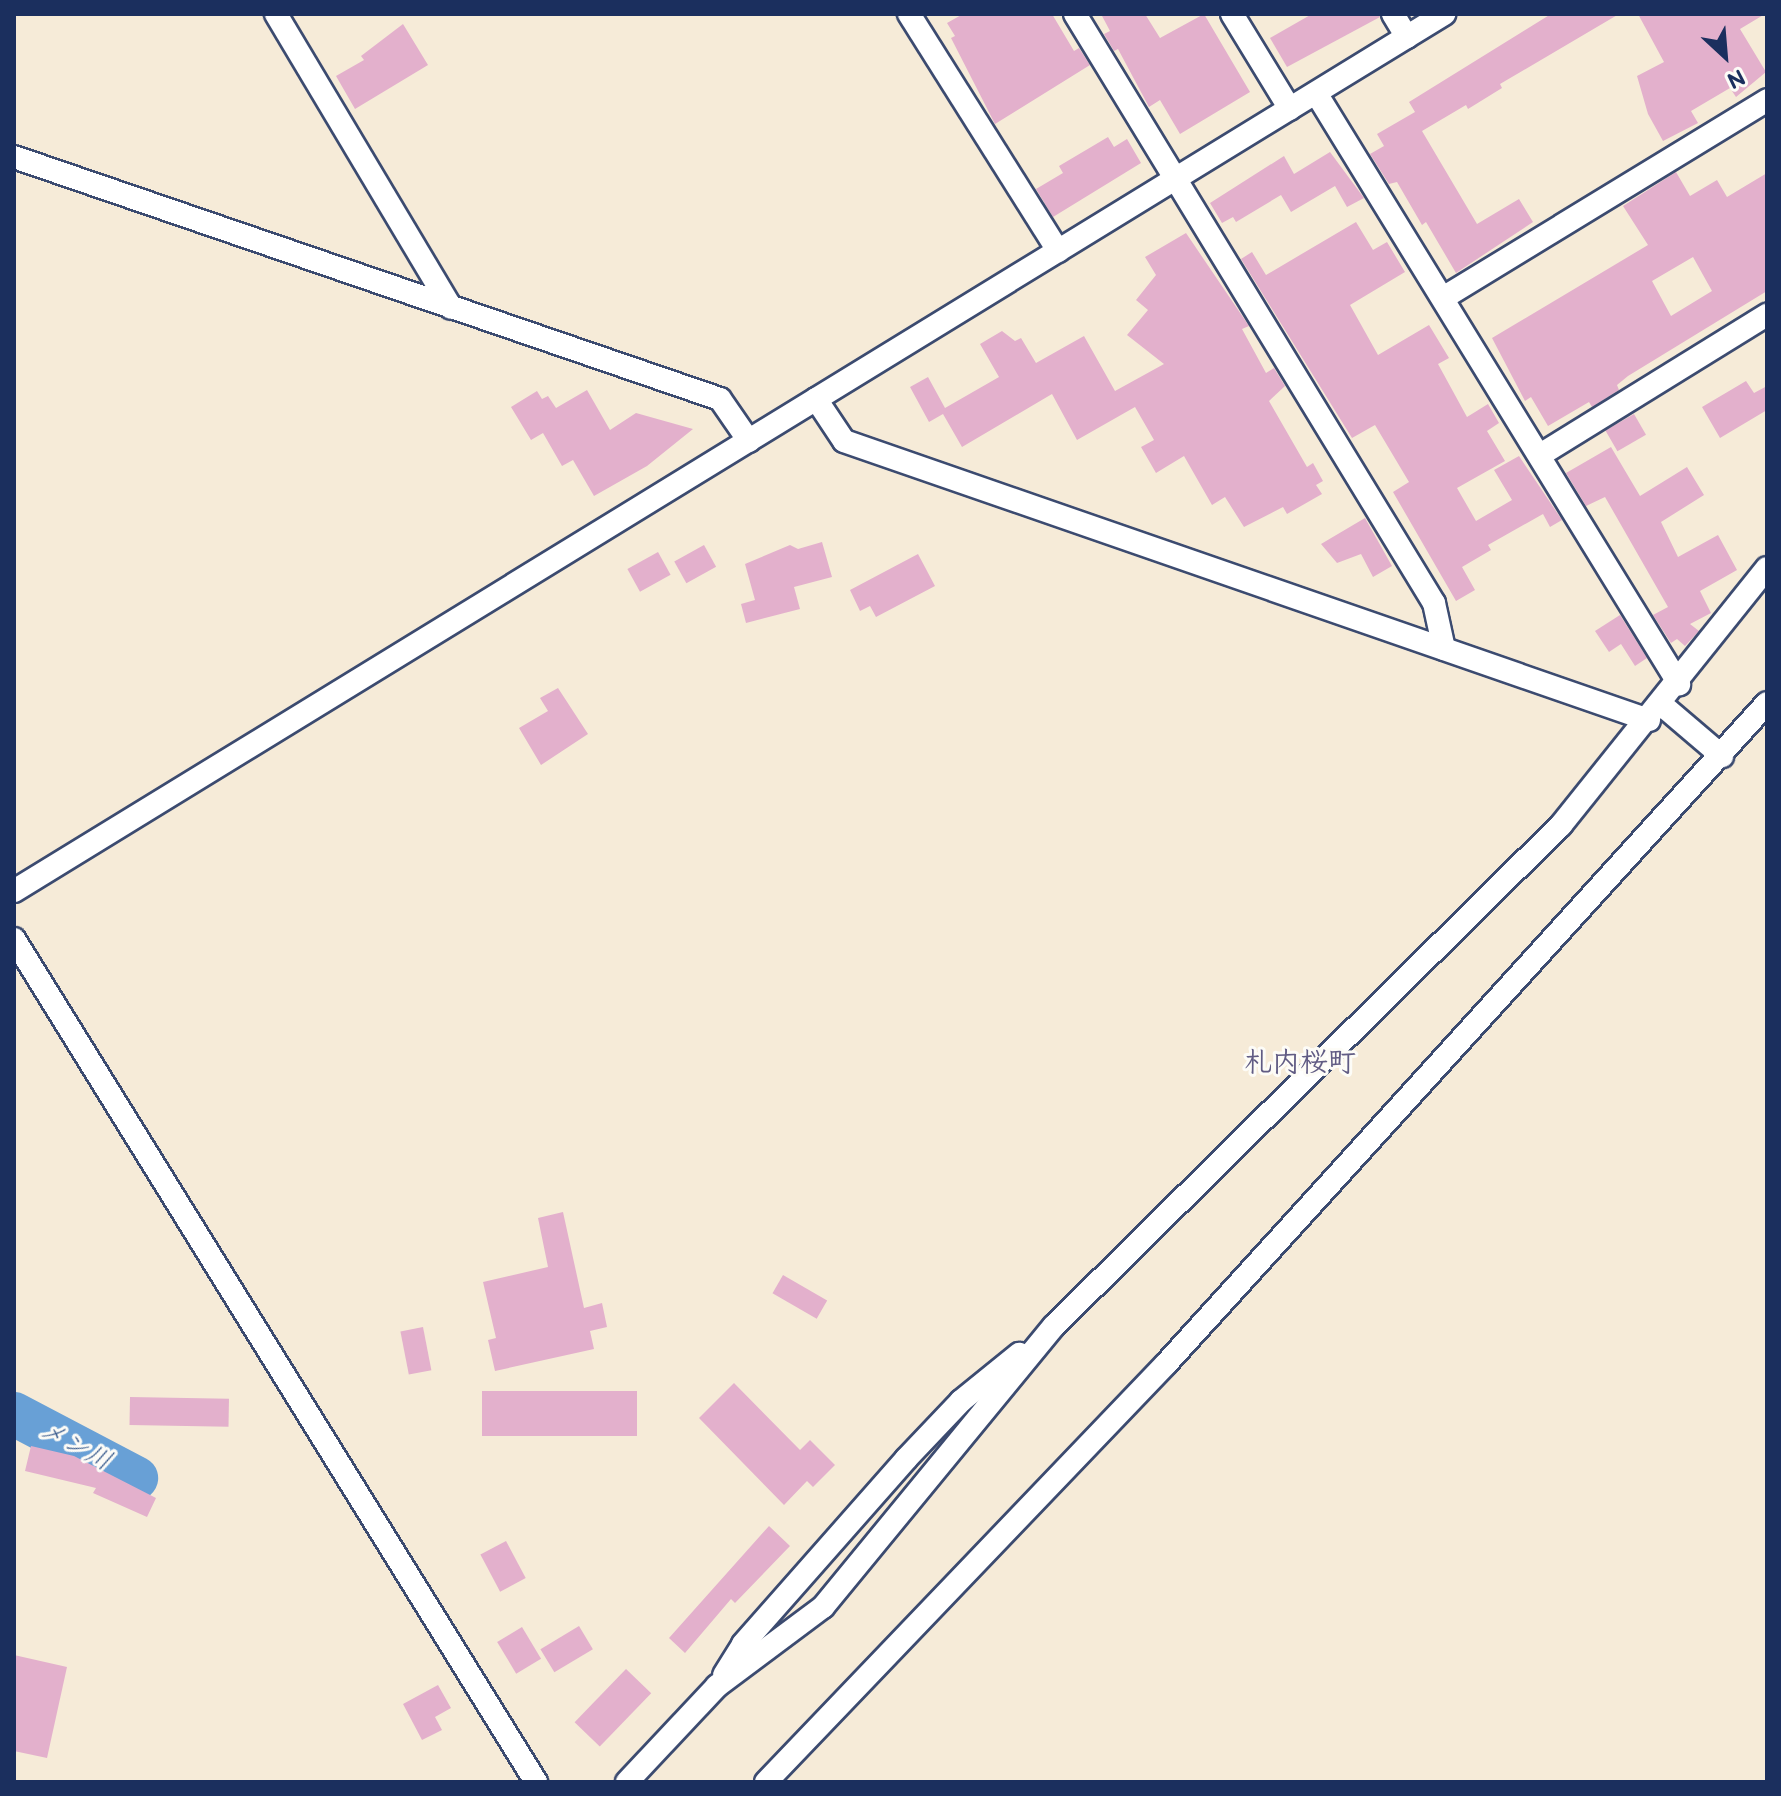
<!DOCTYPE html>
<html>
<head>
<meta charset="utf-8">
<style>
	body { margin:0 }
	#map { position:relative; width:1781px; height:1796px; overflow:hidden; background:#f6ebd8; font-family:"Balsamiq Sans","Klee One",sans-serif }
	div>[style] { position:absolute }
	.river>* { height:44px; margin:-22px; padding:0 22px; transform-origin:22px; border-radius:22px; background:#68a0d6 }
	.building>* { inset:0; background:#e3b0cc; transform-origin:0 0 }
	.roads { filter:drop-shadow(2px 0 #3c4b70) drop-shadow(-2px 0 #3c4b70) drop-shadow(0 2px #3c4b70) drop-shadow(0 -2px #3c4b70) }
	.minor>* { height:22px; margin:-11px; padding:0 11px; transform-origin:11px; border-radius:11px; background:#fff }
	span { translate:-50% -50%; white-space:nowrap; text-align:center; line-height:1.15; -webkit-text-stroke:6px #fdfcf7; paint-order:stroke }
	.water-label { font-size:26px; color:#3a5c8e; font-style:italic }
	.quarter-label { font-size:28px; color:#615c84; font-weight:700 }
	.frame { position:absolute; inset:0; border:16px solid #1b2f5e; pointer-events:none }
	.north { position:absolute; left:1685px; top:16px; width:80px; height:80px; -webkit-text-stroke:6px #fdfcf7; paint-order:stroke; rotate:154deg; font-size:22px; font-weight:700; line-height:32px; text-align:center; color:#1b2f5e }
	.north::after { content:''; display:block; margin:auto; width:28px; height:36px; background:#1b2f5e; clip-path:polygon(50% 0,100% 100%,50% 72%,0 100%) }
</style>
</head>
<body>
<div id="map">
	<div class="river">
		<i style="left:14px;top:1414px;width:138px;rotate:27.7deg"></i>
	</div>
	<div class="building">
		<i style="clip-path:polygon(963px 14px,1052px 14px,1074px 51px,1079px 48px,1090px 65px,995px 124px,951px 38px,955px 36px,947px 23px)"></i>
		<i style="clip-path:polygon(1101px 14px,1145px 14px,1160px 38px,1204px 14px,1250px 92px,1180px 134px,1160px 100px,1149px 107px,1118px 49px,1114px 51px,1104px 34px,1110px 31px)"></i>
		<i style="clip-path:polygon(1312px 14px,1379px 14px,1380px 17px,1287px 67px,1270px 38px)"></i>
		<i style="clip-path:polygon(1551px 14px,1619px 14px,1500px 84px,1502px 88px,1468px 109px,1466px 105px,1422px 131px,1477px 224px,1519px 199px,1533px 222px,1456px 273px,1426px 222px,1422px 225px,1397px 182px,1389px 184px,1370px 154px,1384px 146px,1377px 134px,1415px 112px,1409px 102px)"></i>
		<i style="clip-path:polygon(1638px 14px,1765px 14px,1740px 29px,1766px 72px,1736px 97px,1730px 88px,1691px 111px,1698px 123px,1663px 141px,1648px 114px,1637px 76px,1664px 62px)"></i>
		<i style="clip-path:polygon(403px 24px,428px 65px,355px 109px,336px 76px,364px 60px,361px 56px)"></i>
		<i style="clip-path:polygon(1108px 137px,1114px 147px,1127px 139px,1141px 163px,1053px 217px,1036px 189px,1063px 173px,1059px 166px)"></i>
		<i style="clip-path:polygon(1330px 152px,1364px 198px,1347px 207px,1335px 186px,1291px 212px,1281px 195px,1236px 222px,1233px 217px,1222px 223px,1210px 203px,1284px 156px,1294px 174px)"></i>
		<i style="clip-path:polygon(evenodd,1676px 172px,1690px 196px,1717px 180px,1727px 197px,1767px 173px,1767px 291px,1628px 376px,1617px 385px,1619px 390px,1592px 407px,1589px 402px,1548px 426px,1531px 397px,1525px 401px,1492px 338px,1648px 245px,1623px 206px,1676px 172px,1693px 257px,1712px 291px,1671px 316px,1652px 281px,1693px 257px)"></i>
		<i style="clip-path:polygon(1356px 222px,1373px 250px,1387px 242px,1405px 272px,1350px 305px,1378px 355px,1429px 325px,1449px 358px,1438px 364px,1467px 417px,1488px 404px,1499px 423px,1487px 431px,1505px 461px,1457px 488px,1476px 521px,1512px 500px,1494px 470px,1519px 456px,1562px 520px,1550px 527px,1543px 514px,1488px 545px,1491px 550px,1462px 567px,1475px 590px,1456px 601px,1393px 492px,1409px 482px,1375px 425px,1352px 438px,1241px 259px,1252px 252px,1266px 275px)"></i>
		<i style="clip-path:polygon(1186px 233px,1249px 326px,1242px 329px,1266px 373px,1274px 368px,1285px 386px,1269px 401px,1307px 467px,1313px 463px,1323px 481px,1316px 485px,1322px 494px,1287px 514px,1283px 507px,1244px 527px,1225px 497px,1212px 505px,1184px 456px,1156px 473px,1141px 447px,1154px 440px,1135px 407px,1077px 440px,1052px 394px,962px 447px,943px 414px,929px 422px,910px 387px,928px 377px,945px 408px,999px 377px,980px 344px,1002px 331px,1015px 341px,1021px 338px,1036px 363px,1084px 336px,1115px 391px,1164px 364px,1127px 335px,1148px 310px,1136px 300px,1156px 275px,1145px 257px)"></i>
		<i style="clip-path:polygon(1746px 381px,1754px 393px,1767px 386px,1767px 410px,1720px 438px,1702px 407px)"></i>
		<i style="clip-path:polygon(587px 390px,610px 430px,636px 413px,693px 429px,647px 466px,594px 496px,573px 460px,562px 466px,543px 433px,531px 440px,511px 407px,537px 391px,542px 399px,548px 396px,556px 408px)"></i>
		<i style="left:1634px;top:414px;width:24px;height:33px;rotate:60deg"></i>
		<i style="clip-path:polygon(1611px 447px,1640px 496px,1687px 467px,1704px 495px,1661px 522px,1678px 557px,1718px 535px,1737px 570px,1700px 591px,1711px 613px,1690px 624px,1699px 631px,1685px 646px,1677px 639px,1671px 643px,1653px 615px,1668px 607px,1605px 497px,1586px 506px,1566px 473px)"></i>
		<i style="clip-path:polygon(1365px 518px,1392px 566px,1373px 577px,1361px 554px,1337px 563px,1321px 544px)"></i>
		<i style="clip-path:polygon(822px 542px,832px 577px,794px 587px,800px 609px,746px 623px,741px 604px,755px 600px,745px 564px,790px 545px,798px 549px)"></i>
		<i style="left:704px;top:545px;width:25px;height:34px;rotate:61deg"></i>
		<i style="left:658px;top:552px;width:26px;height:35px;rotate:61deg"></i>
		<i style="clip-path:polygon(918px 554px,935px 586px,876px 617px,870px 606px,860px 611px,850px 590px)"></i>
		<i style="clip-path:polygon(1620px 615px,1647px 658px,1635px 666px,1621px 644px,1609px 652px,1595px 631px)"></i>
		<i style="clip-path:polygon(558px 688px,588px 734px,541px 765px,519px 728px,548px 711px,540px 698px)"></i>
		<i style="clip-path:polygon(563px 1212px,584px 1308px,602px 1303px,607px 1327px,590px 1331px,594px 1349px,495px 1371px,488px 1340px,496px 1338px,483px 1282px,548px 1267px,538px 1218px)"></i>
		<i style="left:783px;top:1275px;width:51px;height:21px;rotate:30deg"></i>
		<i style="left:423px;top:1327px;width:44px;height:23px;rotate:79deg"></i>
		<i style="clip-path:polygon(734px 1383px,800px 1450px,810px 1440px,835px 1465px,813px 1487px,807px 1481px,784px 1505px,699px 1418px)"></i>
		<i style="left:482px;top:1391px;width:155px;height:45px"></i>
		<i style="left:130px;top:1397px;width:99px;height:28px;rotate:1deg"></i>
		<i style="clip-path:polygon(31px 1446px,74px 1456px,156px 1498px,147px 1517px,93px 1493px,96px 1488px,25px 1471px)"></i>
		<i style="clip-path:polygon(769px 1526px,790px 1546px,735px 1603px,731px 1599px,685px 1653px,669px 1638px)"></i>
		<i style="left:506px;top:1541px;width:42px;height:29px;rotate:62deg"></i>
		<i style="left:579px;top:1626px;width:27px;height:45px;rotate:59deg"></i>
		<i style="left:522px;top:1627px;width:37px;height:29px;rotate:59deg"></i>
		<i style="clip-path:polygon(14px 1655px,67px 1667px,47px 1758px,14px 1751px)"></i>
		<i style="left:626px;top:1669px;width:35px;height:74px;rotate:44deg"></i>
		<i style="clip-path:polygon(438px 1685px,451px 1708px,435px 1717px,442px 1730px,422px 1740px,403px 1704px)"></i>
	</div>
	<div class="roads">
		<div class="minor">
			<i style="left:276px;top:14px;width:342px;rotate:59.2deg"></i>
			<i style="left:909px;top:14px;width:280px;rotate:57.8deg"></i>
			<i style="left:1075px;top:14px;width:690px;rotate:58.64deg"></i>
			<i style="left:1434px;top:603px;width:47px;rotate:77.7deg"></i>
			<i style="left:1232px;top:14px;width:111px;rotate:58.6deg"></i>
			<i style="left:1393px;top:14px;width:27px;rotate:59deg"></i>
			<i style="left:1316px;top:93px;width:694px;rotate:58.44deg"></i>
			<i style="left:14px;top:157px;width:746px;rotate:18.92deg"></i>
			<i style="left:720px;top:399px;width:51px;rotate:55.4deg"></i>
			<i style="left:1443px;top:298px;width:380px;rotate:-31.4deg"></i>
			<i style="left:816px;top:399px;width:50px;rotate:56.3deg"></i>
			<i style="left:844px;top:441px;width:852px;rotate:19.12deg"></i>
			<i style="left:1540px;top:455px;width:267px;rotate:-31.7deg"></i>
			<i style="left:1662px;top:705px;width:79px;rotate:40.4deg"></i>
			<i style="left:14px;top:891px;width:1678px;rotate:-31.52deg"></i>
			<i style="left:14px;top:939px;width:992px;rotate:58.23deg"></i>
			<i style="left:724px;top:1675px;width:36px;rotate:-58deg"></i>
			<i style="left:743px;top:1644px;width:247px;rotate:-48.6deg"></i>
			<i style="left:906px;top:1459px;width:80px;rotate:-46.5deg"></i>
			<i style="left:961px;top:1401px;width:75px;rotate:-39deg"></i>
			<i style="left:627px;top:1782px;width:132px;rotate:-46.8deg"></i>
			<i style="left:717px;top:1686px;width:132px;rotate:-36.7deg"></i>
			<i style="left:823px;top:1607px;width:364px;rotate:-50.6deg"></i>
			<i style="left:1054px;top:1326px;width:713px;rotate:-44.66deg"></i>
			<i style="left:1561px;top:825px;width:329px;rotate:-51.3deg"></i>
			<i style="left:766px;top:1782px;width:579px;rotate:-46.26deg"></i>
			<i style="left:1166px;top:1364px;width:893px;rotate:-47.72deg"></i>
		</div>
	</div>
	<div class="water-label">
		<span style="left:75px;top:1446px;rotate:28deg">メン川</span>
	</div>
	<div class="quarter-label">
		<span style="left:1300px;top:1063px">札内桜町</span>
	</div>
	<div class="frame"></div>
	<div class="north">N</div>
</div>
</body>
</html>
